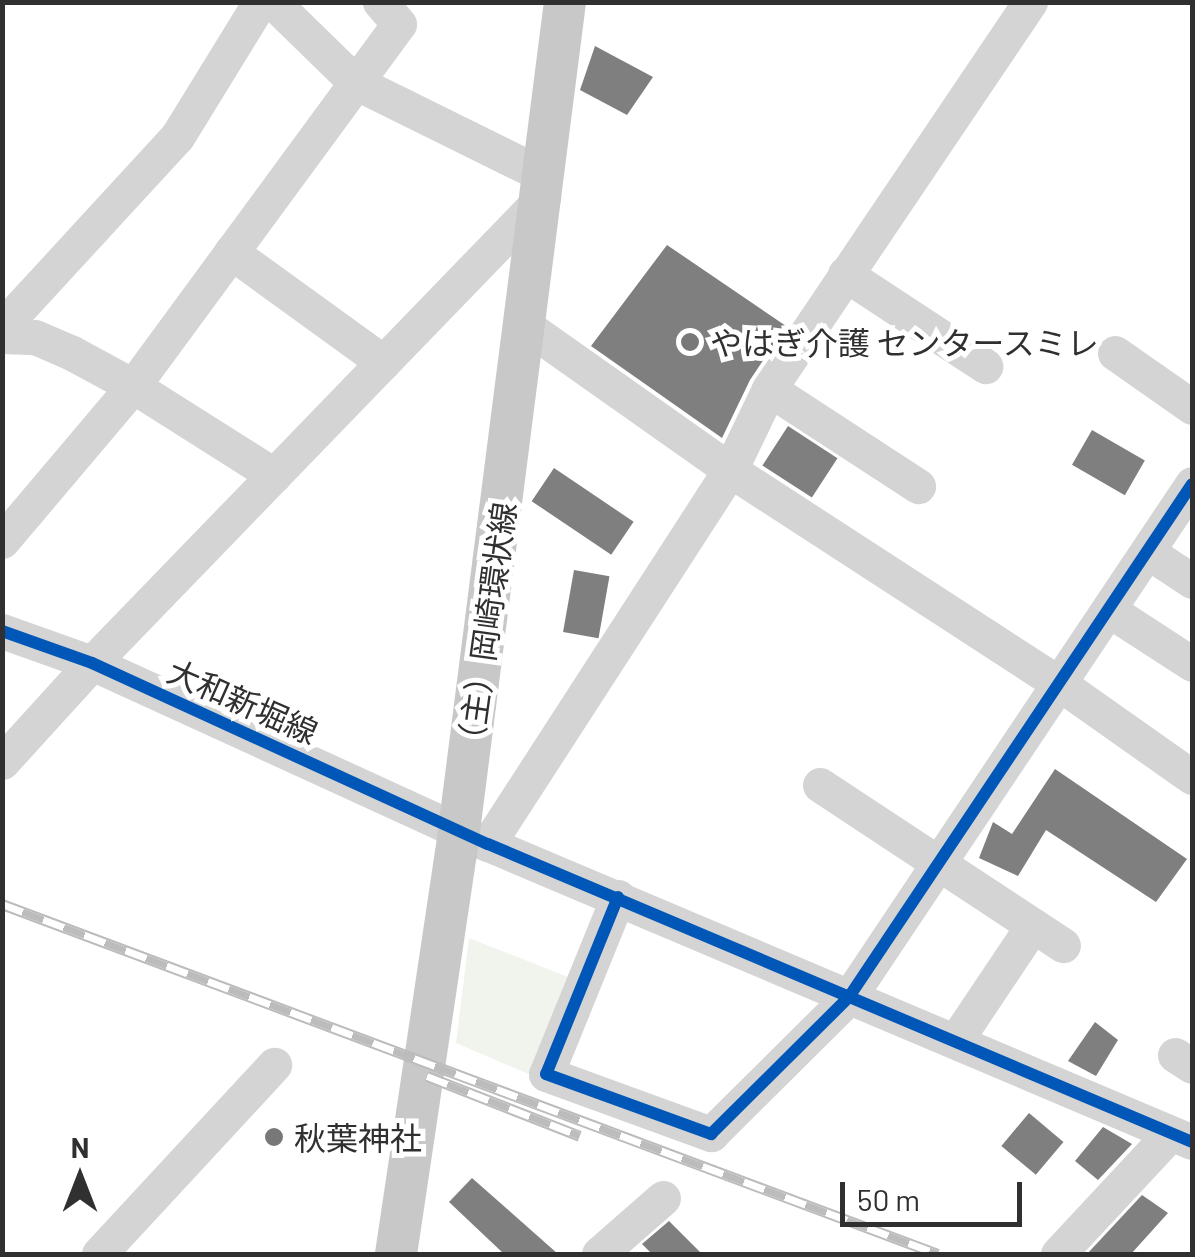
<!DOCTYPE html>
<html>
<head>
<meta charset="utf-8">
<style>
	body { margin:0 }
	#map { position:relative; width:1195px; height:1257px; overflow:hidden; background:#fff; font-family:Barlow,"Noto Sans JP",sans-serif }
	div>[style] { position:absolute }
	.green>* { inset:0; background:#f0f4ed }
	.building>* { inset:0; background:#7f7f7f; transform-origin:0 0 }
	.minor>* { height:35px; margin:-17.5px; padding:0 17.5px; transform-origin:17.5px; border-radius:17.5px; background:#d4d4d4 }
	.major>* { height:42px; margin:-21px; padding:0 21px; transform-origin:21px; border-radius:21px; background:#c8c8c8 }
	.rail>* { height:11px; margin-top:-5.5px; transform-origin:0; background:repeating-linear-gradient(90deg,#fff 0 22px,#bcbcbc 0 44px); box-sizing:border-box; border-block:2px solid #bcbcbc }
	.cycleway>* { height:12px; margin:-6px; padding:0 6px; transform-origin:6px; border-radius:6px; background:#0057b8 }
	.dots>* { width:28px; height:28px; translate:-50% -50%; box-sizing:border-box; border:5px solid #fff; border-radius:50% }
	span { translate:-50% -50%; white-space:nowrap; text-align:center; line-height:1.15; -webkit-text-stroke:10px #fff; paint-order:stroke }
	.poi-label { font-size:32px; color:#303030 }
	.left { translate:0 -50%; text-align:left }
	.street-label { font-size:32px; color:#303030 }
	.frame { position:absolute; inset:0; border:5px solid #303030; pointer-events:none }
	.north { position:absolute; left:30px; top:1127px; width:100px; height:100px; -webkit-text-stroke:8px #fff; paint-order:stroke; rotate:0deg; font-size:28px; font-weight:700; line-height:40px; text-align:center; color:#303030 }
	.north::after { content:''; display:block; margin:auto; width:35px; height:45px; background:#303030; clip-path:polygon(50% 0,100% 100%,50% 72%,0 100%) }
	.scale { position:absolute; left:840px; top:1182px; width:182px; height:45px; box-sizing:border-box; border:5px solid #303030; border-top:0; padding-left:12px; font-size:30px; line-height:35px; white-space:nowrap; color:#303030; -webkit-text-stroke:8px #fff; paint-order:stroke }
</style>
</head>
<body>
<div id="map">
	<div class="green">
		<i style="clip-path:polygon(469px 938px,568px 977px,533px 1076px,456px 1043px)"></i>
	</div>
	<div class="building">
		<i style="clip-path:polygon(595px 46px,653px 77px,627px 115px,580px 90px)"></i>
		<i style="clip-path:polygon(667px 245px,786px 326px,750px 380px,722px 438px,591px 346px)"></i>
		<i style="left:788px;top:426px;width:59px;height:47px;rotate:33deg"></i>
		<i style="left:1092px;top:430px;width:61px;height:40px;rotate:30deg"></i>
		<i style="left:554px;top:468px;width:96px;height:40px;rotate:34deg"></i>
		<i style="left:574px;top:570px;width:36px;height:63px;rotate:10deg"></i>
		<i style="clip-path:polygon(1055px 769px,1187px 859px,1156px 902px,1046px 830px,1018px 876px,979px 858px,993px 822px,1012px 834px)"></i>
		<i style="clip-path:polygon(1095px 1022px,1118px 1040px,1096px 1076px,1068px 1061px)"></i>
		<i style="left:1029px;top:1113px;width:45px;height:43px;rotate:40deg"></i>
		<i style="clip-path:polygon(1103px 1127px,1132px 1144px,1098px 1180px,1075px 1161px)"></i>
		<i style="clip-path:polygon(472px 1178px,558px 1254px,504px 1254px,449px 1202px)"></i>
		<i style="clip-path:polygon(1142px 1195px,1168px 1213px,1131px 1254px,1087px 1254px)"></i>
		<i style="clip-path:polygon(669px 1221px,702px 1254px,652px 1254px,642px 1244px)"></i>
	</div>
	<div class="minor">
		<i style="left:273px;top:2px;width:115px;rotate:44.3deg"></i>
		<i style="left:355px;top:82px;width:212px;rotate:26.3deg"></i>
		<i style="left:1030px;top:2px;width:467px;rotate:124deg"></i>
		<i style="left:769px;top:389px;width:90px;rotate:115.7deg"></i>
		<i style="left:730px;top:470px;width:393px;rotate:33deg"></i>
		<i style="left:1060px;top:684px;width:161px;rotate:35.2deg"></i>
		<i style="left:231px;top:252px;width:188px;rotate:35.9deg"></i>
		<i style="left:845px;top:274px;width:168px;rotate:33.3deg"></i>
		<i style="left:2px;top:327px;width:258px;rotate:-47.4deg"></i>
		<i style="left:177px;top:137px;width:158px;rotate:-58.4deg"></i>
		<i style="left:2px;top:336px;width:33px;rotate:2deg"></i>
		<i style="left:35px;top:337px;width:40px;rotate:23.4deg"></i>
		<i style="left:72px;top:353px;width:69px;rotate:28.4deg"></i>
		<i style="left:133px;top:386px;width:167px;rotate:32.3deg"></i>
		<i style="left:1115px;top:353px;width:94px;rotate:35deg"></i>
		<i style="left:769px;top:389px;width:178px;rotate:33.1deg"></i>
		<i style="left:2px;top:541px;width:203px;rotate:-49.8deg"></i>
		<i style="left:133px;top:386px;width:449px;rotate:-53.7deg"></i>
		<i style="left:399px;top:24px;width:29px;rotate:-131deg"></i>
		<i style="left:1148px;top:552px;width:53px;rotate:33.4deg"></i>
		<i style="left:1109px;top:610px;width:99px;rotate:33deg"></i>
		<i style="left:2px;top:631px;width:96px;rotate:19.6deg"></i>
		<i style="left:92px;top:663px;width:435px;rotate:24.6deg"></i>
		<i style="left:488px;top:844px;width:764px;rotate:22.94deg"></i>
		<i style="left:2px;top:762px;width:134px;rotate:-47.7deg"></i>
		<i style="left:92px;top:663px;width:649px;rotate:-45.94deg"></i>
		<i style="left:820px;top:785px;width:291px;rotate:33.4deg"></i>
		<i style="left:488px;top:844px;width:445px;rotate:-57.1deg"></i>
		<i style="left:730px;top:470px;width:248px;rotate:-144.8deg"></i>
		<i style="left:618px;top:897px;width:191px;rotate:112.1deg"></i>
		<i style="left:546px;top:1074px;width:176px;rotate:20deg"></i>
		<i style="left:711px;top:1134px;width:194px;rotate:-44.8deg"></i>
		<i style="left:849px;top:997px;width:617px;rotate:-56.23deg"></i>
		<i style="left:956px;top:1040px;width:138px;rotate:-56.2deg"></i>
		<i style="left:1175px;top:1055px;width:20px;rotate:33deg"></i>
		<i style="left:99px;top:1254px;width:258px;rotate:-47.2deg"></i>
		<i style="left:599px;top:1254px;width:85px;rotate:-41.2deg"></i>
		<i style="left:1058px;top:1254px;width:164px;rotate:-47deg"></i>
	</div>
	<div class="major">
		<i style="left:396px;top:1254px;width:404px;rotate:-81.5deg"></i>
		<i style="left:456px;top:854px;width:859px;rotate:-82.71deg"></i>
	</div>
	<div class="rail">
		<i style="left:2px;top:904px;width:999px;rotate:20.5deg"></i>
		<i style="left:427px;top:1076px;width:164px;rotate:21.4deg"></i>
	</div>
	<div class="cycleway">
		<i style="left:2px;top:631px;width:96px;rotate:19.6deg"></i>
		<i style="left:92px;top:663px;width:435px;rotate:24.6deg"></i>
		<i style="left:488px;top:844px;width:764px;rotate:22.94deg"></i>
		<i style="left:618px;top:897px;width:191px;rotate:112.1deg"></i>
		<i style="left:546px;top:1074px;width:176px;rotate:20deg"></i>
		<i style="left:711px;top:1134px;width:194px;rotate:-44.8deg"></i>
		<i style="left:849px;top:997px;width:617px;rotate:-56.23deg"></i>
	</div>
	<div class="dots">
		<i style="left:690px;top:342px;background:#787878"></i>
		<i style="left:274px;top:1137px;background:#787878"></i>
	</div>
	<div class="poi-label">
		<span class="left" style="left:710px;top:342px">やはぎ介護 センタースミレ</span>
		<span class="left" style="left:294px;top:1137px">秋葉神社</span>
	</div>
	<div class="street-label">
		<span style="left:486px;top:629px;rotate:-82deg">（主）岡崎環状線</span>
		<span style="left:243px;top:701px;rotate:24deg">大和新堀線</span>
	</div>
	<div class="frame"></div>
	<div class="north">N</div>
	<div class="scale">50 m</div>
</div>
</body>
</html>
